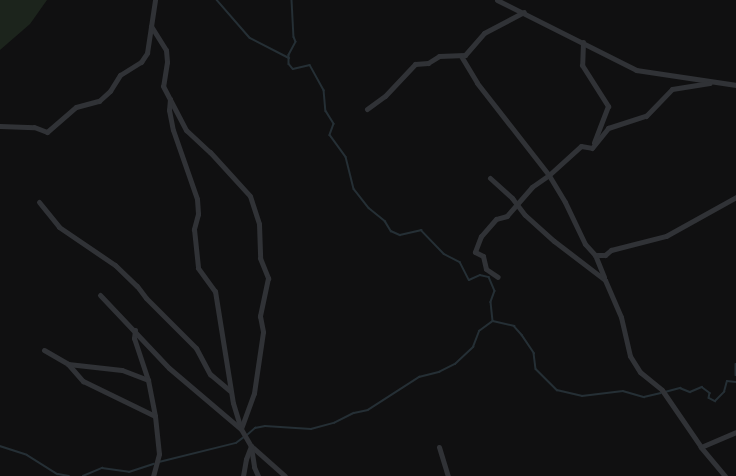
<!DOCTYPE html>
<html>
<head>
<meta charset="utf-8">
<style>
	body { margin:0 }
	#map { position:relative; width:736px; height:476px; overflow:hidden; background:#101011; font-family:Signika,sans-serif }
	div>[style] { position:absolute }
	.green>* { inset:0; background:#1c241c }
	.stream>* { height:1.5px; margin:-0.75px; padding:0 0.75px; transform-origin:0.75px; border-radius:0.75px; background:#252f35 }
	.minor>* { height:5px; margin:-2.5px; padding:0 2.5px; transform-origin:2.5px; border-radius:2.5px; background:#303236 }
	span { translate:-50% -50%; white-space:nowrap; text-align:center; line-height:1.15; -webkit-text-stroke:3px #0b0b0c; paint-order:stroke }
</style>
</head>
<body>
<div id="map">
	<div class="green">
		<i style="clip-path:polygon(0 0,47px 0,30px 24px,0 50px)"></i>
	</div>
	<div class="stream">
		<i style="left:217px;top:0;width:50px;rotate:49deg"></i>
		<i style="left:250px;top:38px;width:44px;rotate:27.1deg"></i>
		<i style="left:292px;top:0;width:37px;rotate:87deg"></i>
		<i style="left:294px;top:37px;width:5px;rotate:68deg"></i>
		<i style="left:296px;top:42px;width:15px;rotate:118deg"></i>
		<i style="left:289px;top:55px;width:9px;rotate:90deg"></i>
		<i style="left:289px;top:64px;width:6px;rotate:51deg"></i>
		<i style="left:293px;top:69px;width:17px;rotate:-13deg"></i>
		<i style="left:310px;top:65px;width:29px;rotate:61deg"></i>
		<i style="left:324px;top:90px;width:21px;rotate:85deg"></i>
		<i style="left:326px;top:111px;width:15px;rotate:58deg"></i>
		<i style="left:334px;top:124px;width:12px;rotate:110deg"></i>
		<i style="left:330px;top:135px;width:27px;rotate:54deg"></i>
		<i style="left:346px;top:157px;width:33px;rotate:76deg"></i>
		<i style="left:354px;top:189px;width:24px;rotate:52deg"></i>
		<i style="left:369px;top:208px;width:21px;rotate:39deg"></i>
		<i style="left:385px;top:221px;width:12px;rotate:59deg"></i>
		<i style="left:391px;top:231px;width:10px;rotate:24deg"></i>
		<i style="left:400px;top:235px;width:22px;rotate:-13deg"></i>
		<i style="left:421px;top:230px;width:33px;rotate:46deg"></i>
		<i style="left:444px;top:254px;width:18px;rotate:27deg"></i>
		<i style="left:460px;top:262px;width:20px;rotate:63deg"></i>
		<i style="left:469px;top:280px;width:12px;rotate:-24deg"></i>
		<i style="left:480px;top:275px;width:9px;rotate:13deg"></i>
		<i style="left:489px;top:277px;width:15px;rotate:67deg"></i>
		<i style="left:495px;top:291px;width:12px;rotate:110deg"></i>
		<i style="left:491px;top:302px;width:19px;rotate:84deg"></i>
		<i style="left:736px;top:364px;width:11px;rotate:90deg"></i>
		<i style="left:665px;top:392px;width:16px;rotate:-15deg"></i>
		<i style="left:680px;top:388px;width:11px;rotate:22deg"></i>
		<i style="left:690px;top:392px;width:13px;rotate:-23deg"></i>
		<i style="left:702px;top:387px;width:10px;rotate:37deg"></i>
		<i style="left:710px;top:393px;width:5px;rotate:101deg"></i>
		<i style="left:709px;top:398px;width:7px;rotate:27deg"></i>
		<i style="left:715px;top:401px;width:13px;rotate:-45deg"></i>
		<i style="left:724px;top:392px;width:11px;rotate:-75deg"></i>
		<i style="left:727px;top:381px;width:9px;rotate:6deg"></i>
		<i style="left:247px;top:435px;width:11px;rotate:-41deg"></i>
		<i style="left:255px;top:428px;width:10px;rotate:-11deg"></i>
		<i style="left:265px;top:426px;width:46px;rotate:3.7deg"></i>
		<i style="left:311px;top:429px;width:24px;rotate:-15deg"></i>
		<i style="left:334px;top:423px;width:22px;rotate:-27deg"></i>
		<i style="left:354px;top:413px;width:14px;rotate:-12deg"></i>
		<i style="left:368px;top:410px;width:61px;rotate:-32.9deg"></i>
		<i style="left:419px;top:377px;width:21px;rotate:-14deg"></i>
		<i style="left:439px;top:372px;width:18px;rotate:-27deg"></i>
		<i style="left:455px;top:364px;width:25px;rotate:-43deg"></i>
		<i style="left:473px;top:347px;width:17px;rotate:-69deg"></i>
		<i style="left:479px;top:331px;width:17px;rotate:-36deg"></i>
		<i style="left:493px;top:321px;width:22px;rotate:13deg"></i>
		<i style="left:514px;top:326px;width:12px;rotate:48deg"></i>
		<i style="left:522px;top:335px;width:22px;rotate:56deg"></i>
		<i style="left:534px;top:353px;width:16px;rotate:83deg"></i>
		<i style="left:536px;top:369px;width:30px;rotate:45deg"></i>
		<i style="left:557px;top:390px;width:26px;rotate:13deg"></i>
		<i style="left:582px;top:396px;width:41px;rotate:-7deg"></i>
		<i style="left:623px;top:391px;width:22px;rotate:16deg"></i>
		<i style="left:644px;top:397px;width:17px;rotate:-13deg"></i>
		<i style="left:0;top:446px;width:28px;rotate:18deg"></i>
		<i style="left:27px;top:455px;width:36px;rotate:32deg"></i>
		<i style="left:58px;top:474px;width:11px;rotate:10deg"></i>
		<i style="left:159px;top:462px;width:79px;rotate:-13.9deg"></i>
		<i style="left:236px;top:443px;width:10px;rotate:-37deg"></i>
		<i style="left:83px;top:476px;width:21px;rotate:-23deg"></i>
		<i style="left:102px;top:468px;width:27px;rotate:8deg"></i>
		<i style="left:129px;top:472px;width:26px;rotate:-18deg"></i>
	</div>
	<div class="minor">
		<i style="left:497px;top:0;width:156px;rotate:26.7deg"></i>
		<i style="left:636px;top:70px;width:101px;rotate:8.5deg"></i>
		<i style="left:151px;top:26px;width:28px;rotate:58deg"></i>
		<i style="left:166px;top:50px;width:12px;rotate:85deg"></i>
		<i style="left:167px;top:62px;width:24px;rotate:99deg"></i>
		<i style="left:163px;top:86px;width:50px;rotate:62.4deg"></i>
		<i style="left:186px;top:130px;width:33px;rotate:43deg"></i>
		<i style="left:210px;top:152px;width:59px;rotate:47.7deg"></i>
		<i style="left:250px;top:196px;width:29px;rotate:72deg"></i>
		<i style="left:259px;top:224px;width:34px;rotate:88deg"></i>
		<i style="left:260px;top:258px;width:22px;rotate:68deg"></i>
		<i style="left:268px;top:278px;width:39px;rotate:102deg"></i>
		<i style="left:260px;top:316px;width:16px;rotate:79deg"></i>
		<i style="left:263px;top:332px;width:62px;rotate:98.4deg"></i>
		<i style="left:254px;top:393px;width:38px;rotate:110deg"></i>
		<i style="left:583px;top:42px;width:23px;rotate:92deg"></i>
		<i style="left:582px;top:65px;width:49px;rotate:57.6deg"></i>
		<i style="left:608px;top:106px;width:39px;rotate:111deg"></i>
		<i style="left:461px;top:56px;width:31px;rotate:59deg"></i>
		<i style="left:477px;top:83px;width:117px;rotate:52deg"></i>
		<i style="left:549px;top:175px;width:21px;rotate:145deg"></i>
		<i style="left:532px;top:187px;width:38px;rotate:131deg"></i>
		<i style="left:507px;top:216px;width:11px;rotate:165deg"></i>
		<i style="left:496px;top:219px;width:23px;rotate:131deg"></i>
		<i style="left:481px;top:236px;width:17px;rotate:111deg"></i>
		<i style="left:475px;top:252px;width:9px;rotate:27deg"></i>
		<i style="left:483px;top:256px;width:13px;rotate:77deg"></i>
		<i style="left:486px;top:269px;width:14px;rotate:34deg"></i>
		<i style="left:170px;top:99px;width:11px;rotate:95deg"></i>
		<i style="left:169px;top:110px;width:20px;rotate:79deg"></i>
		<i style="left:173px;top:130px;width:73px;rotate:70.8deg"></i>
		<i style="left:197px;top:199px;width:15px;rotate:86deg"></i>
		<i style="left:198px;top:214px;width:16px;rotate:105deg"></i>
		<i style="left:194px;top:229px;width:39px;rotate:84deg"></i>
		<i style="left:198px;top:268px;width:29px;rotate:54deg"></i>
		<i style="left:215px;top:291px;width:113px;rotate:80.9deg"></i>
		<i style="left:233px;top:403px;width:27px;rotate:73deg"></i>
		<i style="left:241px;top:429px;width:20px;rotate:60deg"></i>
		<i style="left:251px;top:446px;width:45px;rotate:41.4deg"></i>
		<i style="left:367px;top:109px;width:22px;rotate:-36deg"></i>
		<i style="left:385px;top:96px;width:44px;rotate:-46.8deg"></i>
		<i style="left:415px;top:64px;width:13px;rotate:-4deg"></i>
		<i style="left:428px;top:63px;width:13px;rotate:-32deg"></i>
		<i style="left:439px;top:56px;width:26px;rotate:-2deg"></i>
		<i style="left:465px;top:55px;width:29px;rotate:-49deg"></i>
		<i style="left:484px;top:33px;width:45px;rotate:-27.7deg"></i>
		<i style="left:0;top:126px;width:34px;rotate:2deg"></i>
		<i style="left:34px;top:127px;width:14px;rotate:21deg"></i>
		<i style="left:47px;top:132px;width:38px;rotate:-41deg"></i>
		<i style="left:76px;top:107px;width:24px;rotate:-15deg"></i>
		<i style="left:99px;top:101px;width:15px;rotate:-42deg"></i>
		<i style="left:110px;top:91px;width:19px;rotate:-58deg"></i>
		<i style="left:120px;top:75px;width:25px;rotate:-32deg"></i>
		<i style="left:141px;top:62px;width:11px;rotate:-56deg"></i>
		<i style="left:147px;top:53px;width:54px;rotate:-81.4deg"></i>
		<i style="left:490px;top:178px;width:30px;rotate:42deg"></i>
		<i style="left:512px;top:198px;width:21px;rotate:53deg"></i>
		<i style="left:525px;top:215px;width:39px;rotate:42deg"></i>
		<i style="left:554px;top:241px;width:64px;rotate:37.4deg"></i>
		<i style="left:605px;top:280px;width:40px;rotate:66.6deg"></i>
		<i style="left:621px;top:317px;width:40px;rotate:77deg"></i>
		<i style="left:630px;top:356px;width:19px;rotate:58deg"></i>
		<i style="left:640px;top:372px;width:28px;rotate:39deg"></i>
		<i style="left:662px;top:390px;width:69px;rotate:55.6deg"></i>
		<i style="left:39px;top:202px;width:32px;rotate:51deg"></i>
		<i style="left:59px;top:227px;width:68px;rotate:34.2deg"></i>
		<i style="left:115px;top:265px;width:30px;rotate:44deg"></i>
		<i style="left:137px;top:286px;width:15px;rotate:53deg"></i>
		<i style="left:146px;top:298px;width:71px;rotate:45deg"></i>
		<i style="left:196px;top:348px;width:30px;rotate:62deg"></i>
		<i style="left:210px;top:374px;width:26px;rotate:40deg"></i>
		<i style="left:595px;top:255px;width:10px"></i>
		<i style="left:605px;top:255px;width:8px;rotate:-40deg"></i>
		<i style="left:611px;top:250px;width:57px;rotate:-14.3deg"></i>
		<i style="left:666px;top:236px;width:80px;rotate:-29.1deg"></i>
		<i style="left:604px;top:277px;width:24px;rotate:-112deg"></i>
		<i style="left:595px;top:255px;width:15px;rotate:-132deg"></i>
		<i style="left:585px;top:244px;width:47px;rotate:-115.5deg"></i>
		<i style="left:565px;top:202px;width:31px;rotate:-121deg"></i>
		<i style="left:549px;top:175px;width:43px;rotate:-42.2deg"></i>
		<i style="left:581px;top:146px;width:11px;rotate:10deg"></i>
		<i style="left:592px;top:148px;width:26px;rotate:-51deg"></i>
		<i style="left:608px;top:128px;width:40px;rotate:-18deg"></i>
		<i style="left:646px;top:116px;width:37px;rotate:-46deg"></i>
		<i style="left:672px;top:89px;width:38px;rotate:-9deg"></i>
		<i style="left:100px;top:295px;width:100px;rotate:46.6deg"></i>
		<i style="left:169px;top:368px;width:94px;rotate:40.3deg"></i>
		<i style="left:135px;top:330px;width:8px;rotate:97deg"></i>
		<i style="left:134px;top:338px;width:44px;rotate:71.6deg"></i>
		<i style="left:148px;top:380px;width:37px;rotate:79deg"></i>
		<i style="left:155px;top:416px;width:38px;rotate:84deg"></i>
		<i style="left:159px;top:454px;width:23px;rotate:105deg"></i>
		<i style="left:44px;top:350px;width:28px;rotate:30deg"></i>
		<i style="left:68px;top:364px;width:54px;rotate:6.3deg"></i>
		<i style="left:122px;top:370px;width:28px;rotate:21deg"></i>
		<i style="left:68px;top:364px;width:23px;rotate:49deg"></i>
		<i style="left:83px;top:381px;width:80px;rotate:25.9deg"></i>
		<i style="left:251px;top:447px;width:20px;rotate:81deg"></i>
		<i style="left:254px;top:467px;width:10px;rotate:66deg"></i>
		<i style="left:439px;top:447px;width:30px;rotate:73deg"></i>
		<i style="left:243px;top:476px;width:17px;rotate:-80deg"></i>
		<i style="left:246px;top:459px;width:14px;rotate:-69deg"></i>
		<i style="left:725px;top:476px;width:38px;rotate:-130deg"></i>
		<i style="left:701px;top:447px;width:38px;rotate:-23deg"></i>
	</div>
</div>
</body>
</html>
